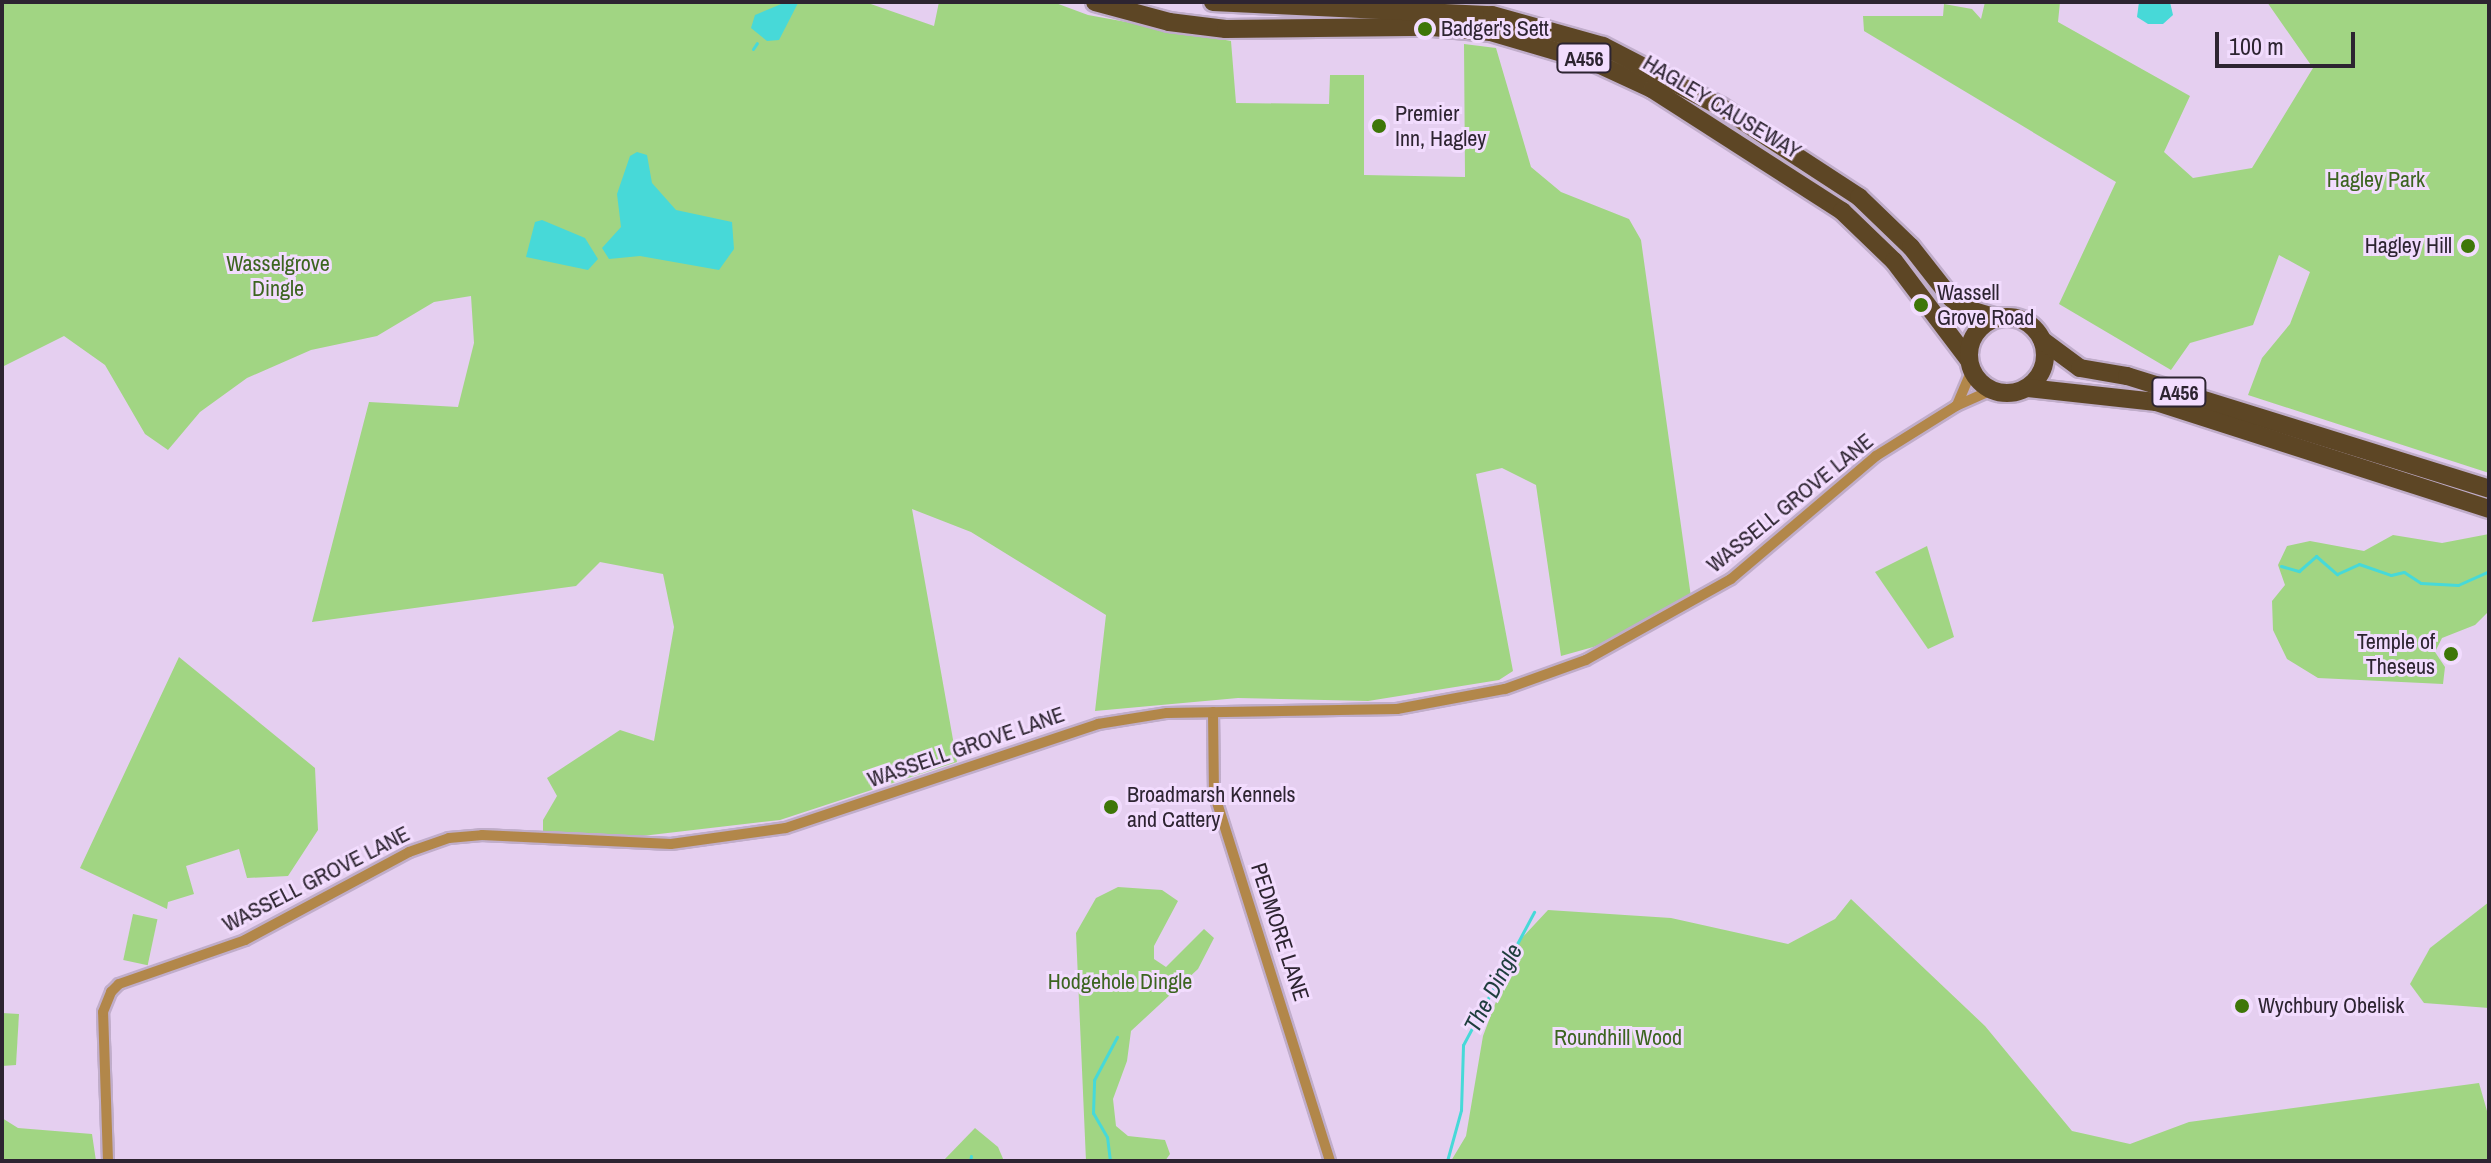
<!DOCTYPE html>
<html>
<head>
<meta charset="utf-8">
<style>
	body { margin:0 }
	#map { position:relative; width:2491px; height:1163px; overflow:hidden; background:#e5cff0; font-family:"Archivo Narrow",sans-serif }
	div>[style] { position:absolute }
	.green>* { inset:0; background:#a1d583; transform-origin:0 0 }
	.water>* { inset:0; background:#47d9d8 }
	.stream>* { height:3px; margin:-1.5px; padding:0 1.5px; transform-origin:1.5px; border-radius:1.5px; background:#47d9d8 }
	.roads { filter:drop-shadow(2px 0 #c0adca) drop-shadow(-2px 0 #c0adca) drop-shadow(0 2px #c0adca) drop-shadow(0 -2px #c0adca) }
	.minor>* { height:10px; margin:-5px; padding:0 5px; transform-origin:5px; border-radius:5px; background:#b2874a }
	.trunk>* { height:18px; margin:-9px; padding:0 9px; transform-origin:9px; border-radius:9px; background:#5d4625 }
	.trunk>.ring { margin:-9px; padding:0; box-sizing:content-box; background:none; border:18px solid #5d4625; border-radius:50% }
	.dots>* { width:22px; height:22px; translate:-50% -50%; box-sizing:border-box; border:4px solid #f2dcfe; border-radius:50% }
	span { translate:-50% -50%; white-space:nowrap; text-align:center; line-height:1.15; -webkit-text-stroke:6px #f2dcfe; paint-order:stroke }
	.shield-label span { padding:2px 6px; background:#f2dcfe; border:2px solid; border-radius:6px; -webkit-text-stroke-width:0 }
	.shield-label { font-size:20px; color:#2d2431; font-weight:700 }
	.poi-label { font-size:22px; color:#2d2431 }
	.left { translate:0 -50%; text-align:left }
	.right { translate:-100% -50%; text-align:right }
	.street-label { font-size:22px; color:#2d2431 }
	.park-label { font-size:22px; color:#3c6520 }
	.water-label { font-size:24px; color:#1f3e3d; font-style:italic }
	.frame { position:absolute; inset:0; border:4px solid #2d2431; pointer-events:none }
	.scale { position:absolute; left:2215px; top:32px; width:140px; height:36px; box-sizing:border-box; border:4px solid #2d2431; border-top:0; padding-left:10px; font-size:24px; line-height:28px; white-space:nowrap; color:#2d2431; -webkit-text-stroke:6px #f2dcfe; paint-order:stroke }
</style>
</head>
<body>
<div id="map">
	<div class="green">
		<i style="clip-path:polygon(2px 2px,865px 2px,934px 26px,939px 2px,1053px 2px,1088px 15px,1231px 41px,1236px 103px,1329px 104px,1330px 75px,1364px 75px,1364px 175px,1465px 177px,1464px 44px,1496px 48px,1531px 167px,1561px 192px,1629px 219px,1641px 240px,1691px 597px,1604px 644px,1561px 656px,1536px 485px,1502px 468px,1476px 474px,1513px 671px,1499px 680px,1368px 701px,1238px 698px,1095px 711px,1106px 615px,971px 532px,912px 509px,957px 762px,780px 820px,642px 836px,543px 832px,543px 820px,557px 796px,547px 778px,620px 730px,654px 741px,674px 627px,663px 574px,600px 562px,576px 586px,312px 622px,369px 402px,458px 407px,474px 343px,471px 296px,434px 302px,377px 336px,311px 350px,247px 378px,200px 412px,168px 450px,145px 434px,105px 365px,64px 336px,2px 367px)"></i>
		<i style="clip-path:polygon(1985px 2px,2060px 2px,2058px 22px,2190px 96px,2164px 152px,2193px 178px,2252px 168px,2313px 68px,2267px 2px,2489px 2px,2489px 473px,2248px 395px,2262px 358px,2290px 324px,2310px 272px,2279px 255px,2253px 325px,2190px 343px,2171px 370px,2059px 304px,2116px 182px,1864px 31px,1863px 16px,1943px 16px,1944px 4px,1972px 9px,1981px 19px)"></i>
		<i style="clip-path:polygon(2489px 534px,2489px 611px,2475px 625px,2442px 638px,2435px 652px,2445px 667px,2443px 684px,2318px 678px,2287px 659px,2273px 630px,2272px 601px,2285px 585px,2278px 565px,2287px 546px,2310px 541px,2364px 551px,2393px 535px,2442px 543px)"></i>
		<i style="clip-path:polygon(1927px 546px,1954px 637px,1928px 649px,1875px 572px)"></i>
		<i style="clip-path:polygon(179px 657px,315px 768px,318px 830px,288px 876px,247px 878px,239px 849px,186px 866px,194px 894px,168px 902px,167px 909px,80px 868px)"></i>
		<i style="clip-path:polygon(1118px 887px,1162px 890px,1178px 901px,1154px 946px,1154px 959px,1166px 967px,1204px 929px,1214px 938px,1198px 969px,1131px 1031px,1127px 1061px,1113px 1099px,1116px 1126px,1128px 1136px,1165px 1140px,1170px 1154px,1165px 1161px,1086px 1161px,1076px 933px,1096px 898px)"></i>
		<i style="clip-path:polygon(1851px 899px,1985px 1026px,2072px 1131px,2130px 1144px,2189px 1122px,2479px 1083px,2489px 1118px,2489px 1161px,1451px 1161px,1466px 1136px,1483px 1036px,1519px 941px,1548px 910px,1671px 918px,1788px 944px,1835px 919px)"></i>
		<i style="clip-path:polygon(2489px 902px,2489px 1008px,2424px 1003px,2410px 984px,2430px 948px)"></i>
		<i style="left:133px;top:914px;width:25px;height:47px;rotate:12deg"></i>
		<i style="clip-path:polygon(2px 1013px,19px 1014px,16px 1065px,2px 1066px)"></i>
		<i style="clip-path:polygon(2px 1118px,18px 1128px,92px 1134px,96px 1161px,2px 1161px)"></i>
		<i style="clip-path:polygon(975px 1128px,998px 1147px,1004px 1161px,943px 1161px)"></i>
	</div>
	<div class="water">
		<i style="clip-path:polygon(786px 2px,798px 3px,779px 40px,767px 41px,751px 28px,755px 15px)"></i>
		<i style="clip-path:polygon(2139px 2px,2170px 2px,2173px 15px,2163px 24px,2148px 24px,2137px 17px)"></i>
		<i style="clip-path:polygon(637px 152px,647px 155px,652px 183px,676px 210px,732px 222px,734px 249px,719px 270px,640px 256px,609px 259px,602px 248px,621px 227px,617px 194px,630px 156px)"></i>
		<i style="clip-path:polygon(542px 220px,585px 238px,598px 259px,588px 270px,526px 257px,535px 222px)"></i>
	</div>
	<div class="stream">
		<i style="left:753px;top:49px;width:7px;rotate:-56deg"></i>
		<i style="left:2281px;top:566px;width:19px;rotate:16deg"></i>
		<i style="left:2299px;top:571px;width:23px;rotate:-41deg"></i>
		<i style="left:2316px;top:556px;width:28px;rotate:41deg"></i>
		<i style="left:2337px;top:574px;width:24px;rotate:-24deg"></i>
		<i style="left:2359px;top:564px;width:34px;rotate:19deg"></i>
		<i style="left:2391px;top:575px;width:13px;rotate:-13deg"></i>
		<i style="left:2404px;top:572px;width:20px;rotate:33deg"></i>
		<i style="left:2421px;top:583px;width:37px;rotate:3deg"></i>
		<i style="left:2458px;top:585px;width:34px;rotate:-24deg"></i>
		<i style="left:970px;top:1161px;width:5px;rotate:-79deg"></i>
		<i style="left:1110px;top:1161px;width:24px;rotate:-97deg"></i>
		<i style="left:1107px;top:1137px;width:28px;rotate:-120deg"></i>
		<i style="left:1093px;top:1113px;width:33px;rotate:-88deg"></i>
		<i style="left:1094px;top:1080px;width:49px;rotate:-61.9deg"></i>
		<i style="left:1447px;top:1161px;width:53px;rotate:-74.6deg"></i>
		<i style="left:1461px;top:1110px;width:65px;rotate:-88.2deg"></i>
		<i style="left:1463px;top:1045px;width:151px;rotate:-61.9deg"></i>
	</div>
	<div class="roads">
		<div class="minor">
			<i style="left:1957px;top:405px;width:39px;rotate:-67deg"></i>
			<i style="left:1213px;top:712px;width:81px;rotate:89.3deg"></i>
			<i style="left:1214px;top:793px;width:386px;rotate:72.5deg"></i>
			<i style="left:108px;top:1161px;width:149px;rotate:-91.9deg"></i>
			<i style="left:103px;top:1012px;width:22px;rotate:-68deg"></i>
			<i style="left:111px;top:992px;width:11px;rotate:-45deg"></i>
			<i style="left:119px;top:984px;width:133px;rotate:-19.2deg"></i>
			<i style="left:245px;top:940px;width:186px;rotate:-28.2deg"></i>
			<i style="left:409px;top:852px;width:42px;rotate:-19.3deg"></i>
			<i style="left:449px;top:838px;width:33px;rotate:-5deg"></i>
			<i style="left:482px;top:835px;width:189px;rotate:2.7deg"></i>
			<i style="left:671px;top:844px;width:116px;rotate:-7.9deg"></i>
			<i style="left:786px;top:828px;width:329px;rotate:-18.4deg"></i>
			<i style="left:1098px;top:724px;width:70px;rotate:-9.1deg"></i>
			<i style="left:1167px;top:713px;width:230px;rotate:-1deg"></i>
			<i style="left:1397px;top:709px;width:110px;rotate:-10.5deg"></i>
			<i style="left:1505px;top:689px;width:86px;rotate:-19.7deg"></i>
			<i style="left:1586px;top:660px;width:166px;rotate:-29.2deg"></i>
			<i style="left:1731px;top:579px;width:190px;rotate:-40.3deg"></i>
			<i style="left:1876px;top:456px;width:94px;rotate:-32deg"></i>
			<i style="left:1956px;top:406px;width:42px;rotate:-24.1deg"></i>
		</div>
		<div class="trunk">
			<i style="left:1095px;top:2px;width:77px;rotate:15.1deg"></i>
			<i style="left:1169px;top:22px;width:57px;rotate:7deg"></i>
			<i style="left:1226px;top:29px;width:206px;rotate:-0.6deg"></i>
			<i style="left:1432px;top:27px;width:59px;rotate:4.8deg"></i>
			<i style="left:1491px;top:32px;width:109px;rotate:16.4deg"></i>
			<i style="left:1596px;top:63px;width:62px;rotate:24.9deg"></i>
			<i style="left:1652px;top:89px;width:226px;rotate:32.7deg"></i>
			<i style="left:1842px;top:211px;width:72px;rotate:43.9deg"></i>
			<i style="left:1894px;top:261px;width:123px;rotate:52.9deg"></i>
			<i style="left:1213px;top:2px;width:279px;rotate:2.7deg"></i>
			<i style="left:1492px;top:15px;width:115px;rotate:15.6deg"></i>
			<i style="left:1603px;top:46px;width:133px;rotate:27.3deg"></i>
			<i style="left:1721px;top:107px;width:165px;rotate:33.1deg"></i>
			<i style="left:1859px;top:197px;width:72px;rotate:43.9deg"></i>
			<i style="left:1911px;top:247px;width:65px;rotate:51.9deg"></i>
			<i style="left:1951px;top:298px;width:16px;rotate:38deg"></i>
			<i style="left:1964px;top:308px;width:34px;rotate:17deg"></i>
			<i class="ring" style="left:1969px;top:317px;width:58px;height:58px"></i>
			<i style="left:2042px;top:340px;width:47px;rotate:36.4deg"></i>
			<i style="left:2080px;top:368px;width:48px;rotate:9.7deg"></i>
			<i style="left:2127px;top:376px;width:379px;rotate:17.3deg"></i>
			<i style="left:2028px;top:388px;width:129px;rotate:6.2deg"></i>
			<i style="left:2156px;top:402px;width:350px;rotate:17.8deg"></i>
		</div>
	</div>
	<div class="dots">
		<i style="left:1425px;top:29px;background:#3e7608"></i>
		<i style="left:1379px;top:126px;background:#3e7608"></i>
		<i style="left:2468px;top:246px;background:#3e7608"></i>
		<i style="left:1921px;top:305px;background:#3e7608"></i>
		<i style="left:2451px;top:654px;background:#3e7608"></i>
		<i style="left:1111px;top:807px;background:#3e7608"></i>
		<i style="left:2242px;top:1006px;background:#3e7608"></i>
	</div>
	<div class="shield-label">
		<span style="left:1584px;top:58px">A456</span>
		<span style="left:2179px;top:392px">A456</span>
	</div>
	<div class="poi-label">
		<span class="left" style="left:1441px;top:29px">Badger's Sett</span>
		<span class="left" style="left:1395px;top:126px">Premier<br>Inn, Hagley</span>
		<span class="right" style="left:2452px;top:246px">Hagley Hill</span>
		<span class="left" style="left:1937px;top:305px">Wassell<br>Grove Road</span>
		<span class="right" style="left:2435px;top:654px">Temple of<br>Theseus</span>
		<span class="left" style="left:1127px;top:807px">Broadmarsh Kennels<br>and Cattery</span>
		<span class="left" style="left:2258px;top:1006px">Wychbury Obelisk</span>
	</div>
	<div class="street-label">
		<span style="left:1722px;top:107px;rotate:31deg">HAGLEY CAUSEWAY</span>
		<span style="left:1790px;top:503px;rotate:-39deg">WASSELL GROVE LANE</span>
		<span style="left:966px;top:747px;rotate:-19deg">WASSELL GROVE LANE</span>
		<span style="left:316px;top:879px;rotate:-27deg">WASSELL GROVE LANE</span>
		<span style="left:1280px;top:932px;rotate:72deg">PEDMORE LANE</span>
	</div>
	<div class="park-label">
		<span style="left:2376px;top:180px">Hagley Park</span>
		<span style="left:278px;top:276px">Wasselgrove<br>Dingle</span>
		<span style="left:1120px;top:982px">Hodgehole Dingle</span>
		<span style="left:1618px;top:1038px">Roundhill Wood</span>
	</div>
	<div class="water-label">
		<span style="left:1493px;top:988px;rotate:-62deg">The Dingle</span>
	</div>
	<div class="frame"></div>
	<div class="scale">100 m</div>
</div>
</body>
</html>
